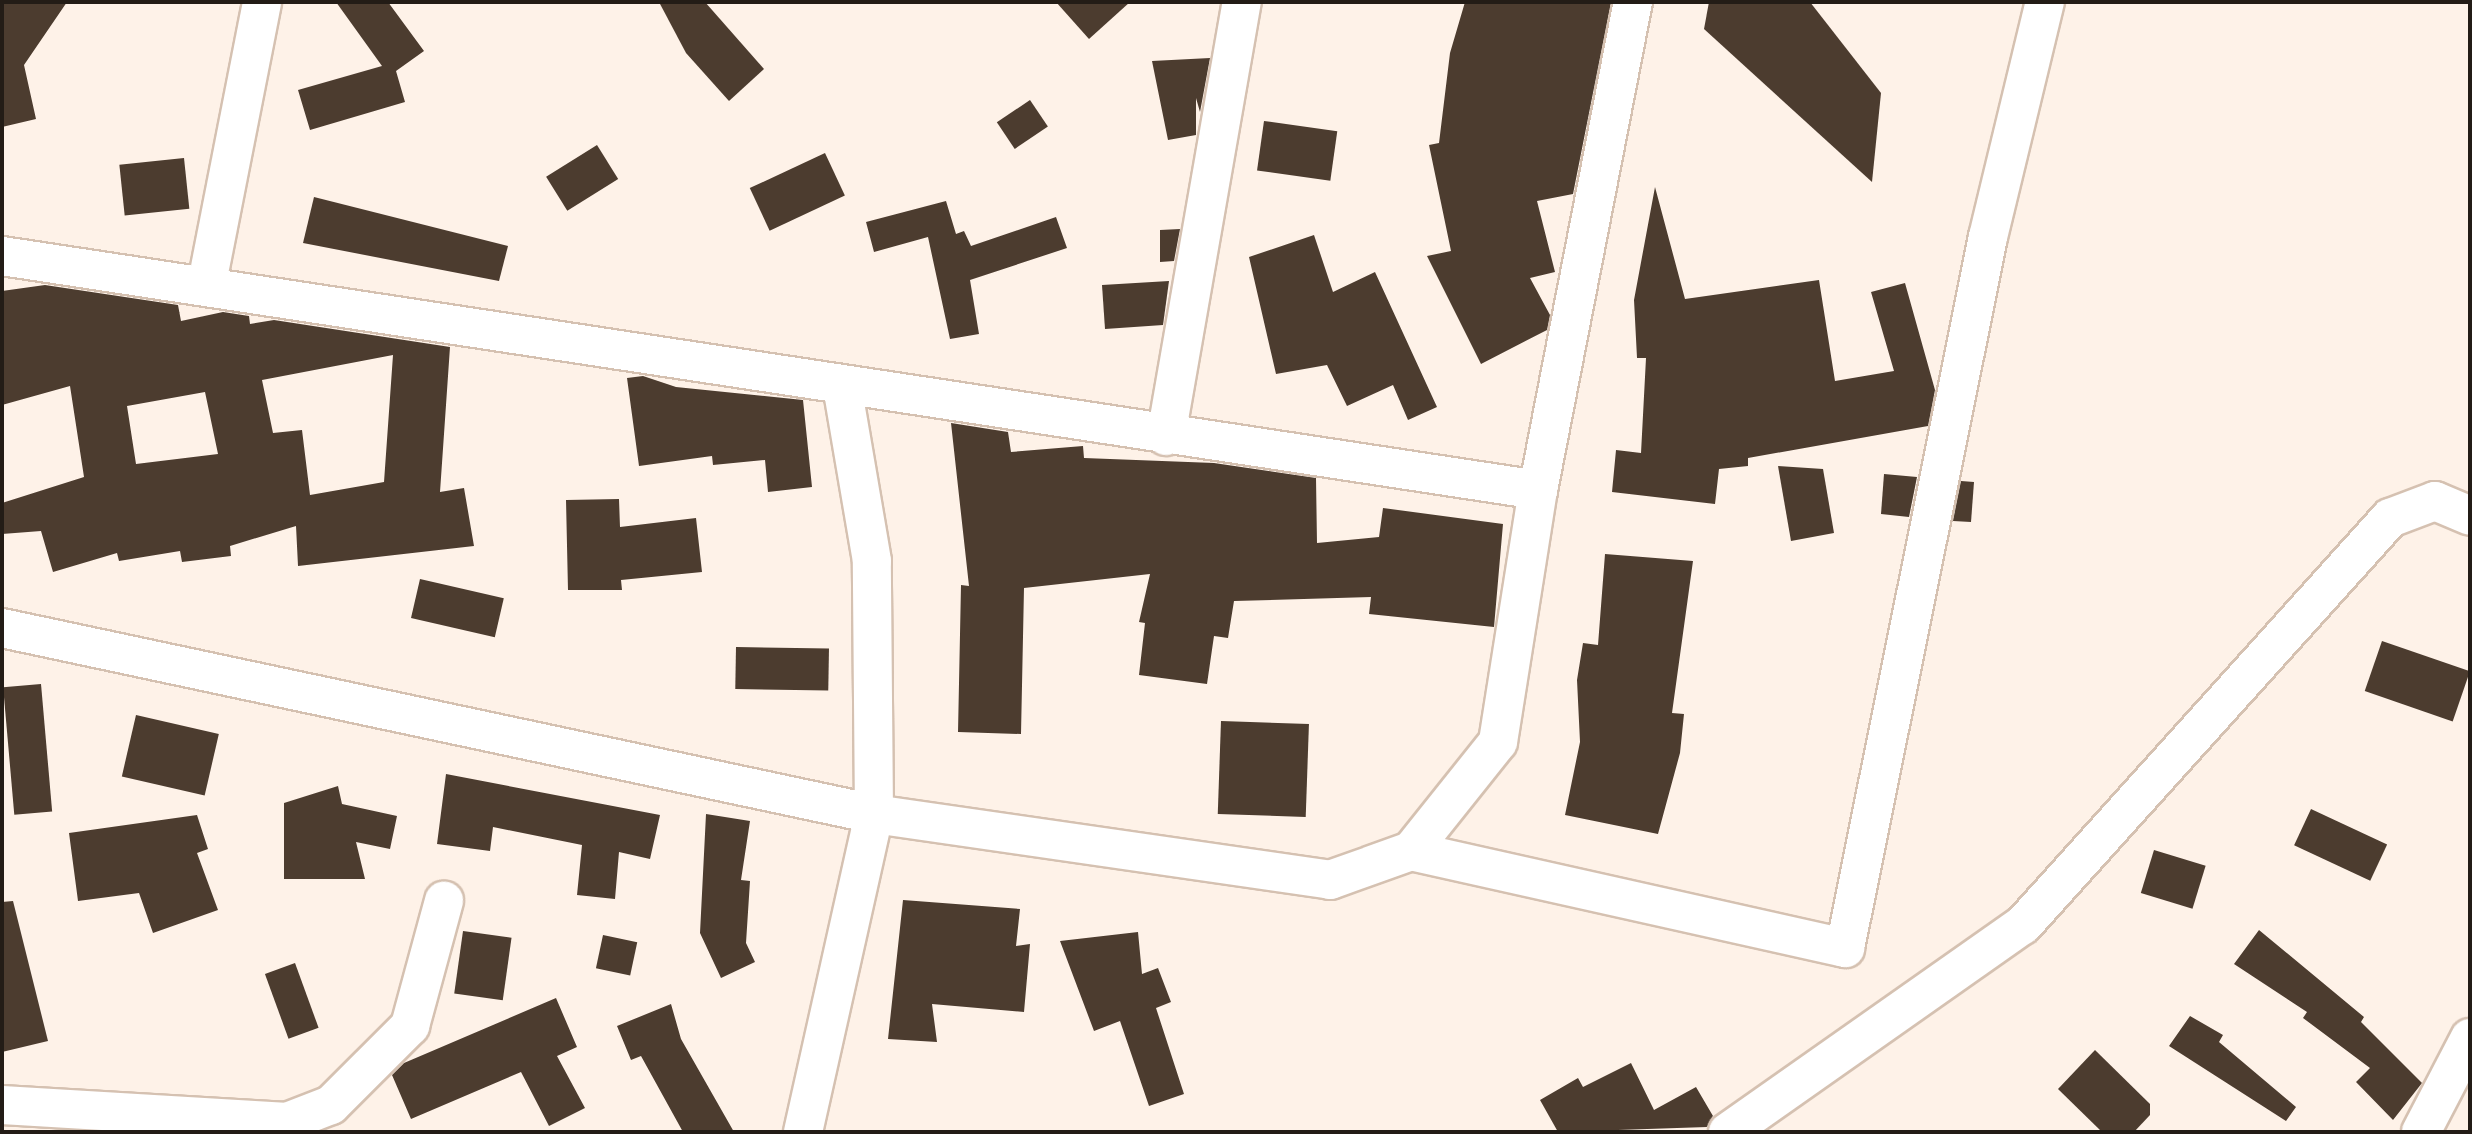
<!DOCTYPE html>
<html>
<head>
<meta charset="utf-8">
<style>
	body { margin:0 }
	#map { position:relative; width:2472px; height:1134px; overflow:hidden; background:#fef2e8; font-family:Literata,serif }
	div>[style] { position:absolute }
	.building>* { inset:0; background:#4c3c2f; transform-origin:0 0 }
	.roads { filter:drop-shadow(2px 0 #d5c1b1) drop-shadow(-2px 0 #d5c1b1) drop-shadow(0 2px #d5c1b1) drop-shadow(0 -2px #d5c1b1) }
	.minor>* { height:38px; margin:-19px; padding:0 19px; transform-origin:19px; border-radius:19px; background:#fff }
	span { translate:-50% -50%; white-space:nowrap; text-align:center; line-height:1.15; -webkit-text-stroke:8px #fff; paint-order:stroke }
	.frame { position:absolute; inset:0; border:4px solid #231c16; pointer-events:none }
</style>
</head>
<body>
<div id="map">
	<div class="building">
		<i style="clip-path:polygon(2px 2px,67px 2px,24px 65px,36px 119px,2px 127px)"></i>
		<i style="clip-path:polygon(336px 2px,388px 2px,424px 51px,396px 71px,405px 102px,310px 130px,298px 90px,382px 66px)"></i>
		<i style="clip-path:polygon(659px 2px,705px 2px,764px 69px,729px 101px,686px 53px)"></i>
		<i style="clip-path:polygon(1056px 2px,1130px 2px,1089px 39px)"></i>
		<i style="clip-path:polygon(1465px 2px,1611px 2px,1573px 194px,1537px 201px,1555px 272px,1530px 278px,1550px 315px,1547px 330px,1481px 364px,1427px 256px,1451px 251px,1429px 145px,1439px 143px,1450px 53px)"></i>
		<i style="clip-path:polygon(1709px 2px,1810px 2px,1881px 93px,1872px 182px,1704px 29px)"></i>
		<i style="clip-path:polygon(1210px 58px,1200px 112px,1196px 98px,1196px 135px,1168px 140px,1152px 61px)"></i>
		<i style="left:1030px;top:100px;width:32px;height:40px;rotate:56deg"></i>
		<i style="left:1264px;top:121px;width:74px;height:50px;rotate:8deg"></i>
		<i style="left:597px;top:145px;width:40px;height:60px;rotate:58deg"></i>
		<i style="left:825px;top:153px;width:47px;height:83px;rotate:65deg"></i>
		<i style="left:184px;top:158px;width:51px;height:65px;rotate:84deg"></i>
		<i style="clip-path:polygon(1655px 187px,1685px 299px,1819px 280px,1835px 381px,1894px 371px,1871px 292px,1905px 283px,1935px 390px,1928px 426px,1748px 458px,1748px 466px,1719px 469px,1715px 504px,1612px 492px,1616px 450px,1641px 453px,1646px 358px,1637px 358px,1634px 300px)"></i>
		<i style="clip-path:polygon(314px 197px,508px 246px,499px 281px,303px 243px)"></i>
		<i style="clip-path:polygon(946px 201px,956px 234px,964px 231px,971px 246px,1056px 217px,1067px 248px,970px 280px,979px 334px,950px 339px,928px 237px,874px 252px,866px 222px)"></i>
		<i style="clip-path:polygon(1180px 229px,1174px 261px,1160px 262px,1160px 230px)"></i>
		<i style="clip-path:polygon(1314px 235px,1333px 292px,1375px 272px,1437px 407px,1408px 420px,1393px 385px,1347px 406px,1327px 365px,1276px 374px,1249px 257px)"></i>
		<i style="clip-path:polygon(1169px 281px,1163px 325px,1105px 329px,1102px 285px)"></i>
		<i style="clip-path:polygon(evenodd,45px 285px,178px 305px,181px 321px,223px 312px,249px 316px,250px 324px,274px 320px,450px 347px,440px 492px,464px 488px,474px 546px,298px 566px,296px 526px,230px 546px,231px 556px,182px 562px,180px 551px,119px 561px,117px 553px,53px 572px,41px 531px,2px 534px,2px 503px,84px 477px,70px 386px,2px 405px,2px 291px,45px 285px,393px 355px,384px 482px,310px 495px,302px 430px,273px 433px,262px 380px,393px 355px,45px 285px,205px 392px,218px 454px,136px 464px,127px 406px,205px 392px)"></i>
		<i style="clip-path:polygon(643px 376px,676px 387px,803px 400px,812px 487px,768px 492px,765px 460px,713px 465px,712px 456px,639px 466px,627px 378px)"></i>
		<i style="clip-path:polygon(951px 423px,1008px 432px,1011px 452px,1083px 446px,1084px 458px,1214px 463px,1316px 478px,1317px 543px,1379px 537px,1383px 508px,1503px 524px,1494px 627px,1369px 614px,1371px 597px,1234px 601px,1228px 638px,1214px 636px,1207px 684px,1139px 675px,1145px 623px,1139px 622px,1150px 574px,1024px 588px,1021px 734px,958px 732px,961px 585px,969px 586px)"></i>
		<i style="clip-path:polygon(1778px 466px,1823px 469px,1834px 533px,1791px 541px)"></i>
		<i style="clip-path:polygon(1884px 474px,1917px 477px,1909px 517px,1881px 514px)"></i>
		<i style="clip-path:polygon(1961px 481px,1974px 482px,1971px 522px,1953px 521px)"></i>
		<i style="clip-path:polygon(619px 499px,620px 527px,696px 518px,702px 572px,621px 580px,622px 590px,568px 590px,566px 500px)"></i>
		<i style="clip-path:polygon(1605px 554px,1693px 561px,1672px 713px,1684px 714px,1680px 753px,1658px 834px,1565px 815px,1580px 742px,1577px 680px,1583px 643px,1598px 645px)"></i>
		<i style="left:420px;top:579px;width:86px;height:40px;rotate:13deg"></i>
		<i style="left:2382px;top:641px;width:93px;height:53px;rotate:19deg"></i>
		<i style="left:736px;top:647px;width:93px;height:42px;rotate:1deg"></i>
		<i style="left:41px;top:684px;width:128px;height:38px;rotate:85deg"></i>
		<i style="left:136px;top:715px;width:85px;height:63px;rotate:13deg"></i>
		<i style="left:1221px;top:721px;width:88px;height:93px;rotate:2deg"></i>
		<i style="clip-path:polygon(446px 774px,660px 815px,650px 859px,619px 852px,615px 899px,577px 895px,582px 845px,493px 827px,490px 851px,437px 844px)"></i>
		<i style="clip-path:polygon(338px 786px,342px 804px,397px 816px,390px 849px,356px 842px,365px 879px,284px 879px,284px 803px)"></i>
		<i style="left:2311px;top:809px;width:84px;height:40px;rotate:25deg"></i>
		<i style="clip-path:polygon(706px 814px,750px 821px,741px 880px,750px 881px,746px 943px,755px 962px,721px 978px,700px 933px)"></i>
		<i style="clip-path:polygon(197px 815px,208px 849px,197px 853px,218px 910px,153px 933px,139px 893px,78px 901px,69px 833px)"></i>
		<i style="left:2154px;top:850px;width:54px;height:45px;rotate:17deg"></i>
		<i style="clip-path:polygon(903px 900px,1020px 909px,1016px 946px,1030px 944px,1024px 1012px,932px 1004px,937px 1042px,888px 1039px)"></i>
		<i style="clip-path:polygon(13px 901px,48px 1041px,2px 1052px,2px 902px)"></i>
		<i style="clip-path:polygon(2259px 930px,2364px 1017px,2361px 1022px,2422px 1083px,2393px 1120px,2356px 1082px,2370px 1068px,2303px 1018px,2307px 1012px,2234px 964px)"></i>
		<i style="left:463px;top:931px;width:49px;height:63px;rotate:8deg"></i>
		<i style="clip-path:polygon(1138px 932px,1142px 974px,1158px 968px,1171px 1002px,1156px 1008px,1184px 1094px,1149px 1106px,1120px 1021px,1094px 1031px,1060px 941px)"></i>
		<i style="left:603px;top:935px;width:35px;height:34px;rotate:12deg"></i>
		<i style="left:295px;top:963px;width:69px;height:32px;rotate:70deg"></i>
		<i style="clip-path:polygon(556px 998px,577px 1047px,557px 1056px,585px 1108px,549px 1126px,521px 1072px,411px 1119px,392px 1075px,404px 1063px)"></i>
		<i style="clip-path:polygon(671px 1004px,681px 1039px,734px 1132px,683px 1132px,641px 1056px,631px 1060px,617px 1026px)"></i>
		<i style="clip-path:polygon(2190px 1016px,2223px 1035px,2219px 1042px,2296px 1107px,2286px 1121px,2169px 1046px)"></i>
		<i style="clip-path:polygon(2095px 1050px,2150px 1104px,2150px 1115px,2134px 1132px,2102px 1132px,2058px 1089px)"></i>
		<i style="clip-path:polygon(1631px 1063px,1654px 1110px,1696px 1087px,1713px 1116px,1707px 1127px,1558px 1132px,1540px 1100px,1578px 1078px,1583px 1087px)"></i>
	</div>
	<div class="roads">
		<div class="minor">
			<i style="left:2px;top:256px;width:1554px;rotate:8.66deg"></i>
			<i style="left:1538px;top:490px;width:497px;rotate:-79deg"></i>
			<i style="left:207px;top:283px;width:286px;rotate:-78.9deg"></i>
			<i style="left:1166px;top:436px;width:441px;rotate:-80.1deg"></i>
			<i style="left:2px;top:628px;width:892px;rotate:12.04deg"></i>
			<i style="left:874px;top:814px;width:461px;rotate:8.2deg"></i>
			<i style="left:1330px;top:880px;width:86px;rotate:-19.7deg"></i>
			<i style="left:1411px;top:851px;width:139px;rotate:-51.4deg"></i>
			<i style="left:1498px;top:742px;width:255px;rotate:-81deg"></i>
			<i style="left:1411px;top:851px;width:445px;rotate:12.6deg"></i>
			<i style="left:1845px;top:948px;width:725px;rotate:-78.63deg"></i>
			<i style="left:1988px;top:237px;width:242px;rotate:-76.4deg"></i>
			<i style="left:2px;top:1105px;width:286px;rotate:3.4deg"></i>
			<i style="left:287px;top:1122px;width:47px;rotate:-21.1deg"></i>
			<i style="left:331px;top:1105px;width:112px;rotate:-45deg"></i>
			<i style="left:410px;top:1026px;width:130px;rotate:-74.8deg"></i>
			<i style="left:803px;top:1132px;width:326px;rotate:-77.4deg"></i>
			<i style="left:874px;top:814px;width:253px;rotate:-90.5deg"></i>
			<i style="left:872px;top:561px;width:179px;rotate:-99.7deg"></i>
			<i style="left:1728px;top:1132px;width:360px;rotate:-35.1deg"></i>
			<i style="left:2023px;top:925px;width:548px;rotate:-47.96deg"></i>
			<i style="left:2390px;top:518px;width:48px;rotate:-20.7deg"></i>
			<i style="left:2435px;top:501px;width:38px;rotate:23deg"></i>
			<i style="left:2421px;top:1132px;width:106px;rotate:-62.5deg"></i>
		</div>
	</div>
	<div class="frame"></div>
</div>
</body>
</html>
